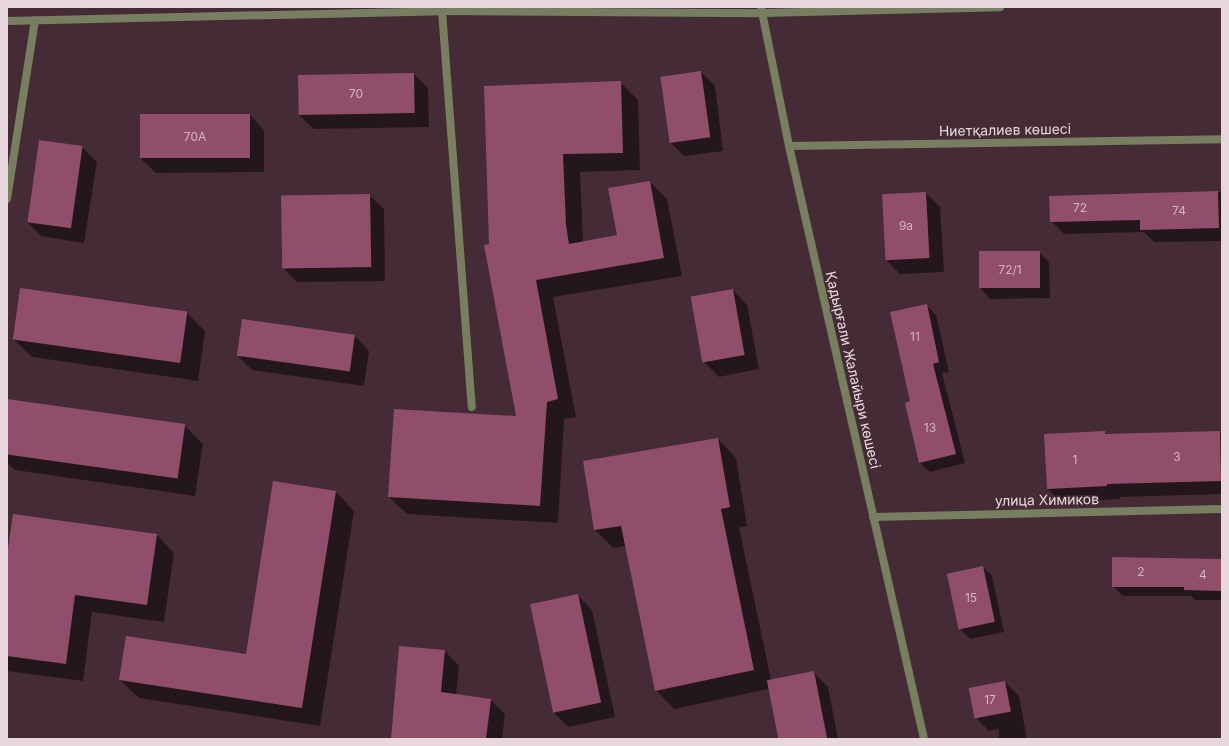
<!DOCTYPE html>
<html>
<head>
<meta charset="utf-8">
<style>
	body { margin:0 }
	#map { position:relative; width:1229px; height:746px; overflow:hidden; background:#452b36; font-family:Inter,sans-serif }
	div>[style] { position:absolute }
	.shadow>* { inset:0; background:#0007 }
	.building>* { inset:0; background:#904e6b; transform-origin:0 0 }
	.service>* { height:8px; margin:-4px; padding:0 4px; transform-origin:4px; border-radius:4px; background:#787f61 }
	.minor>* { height:8px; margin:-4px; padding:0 4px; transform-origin:4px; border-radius:4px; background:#787f61 }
	.tertiary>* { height:8px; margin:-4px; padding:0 4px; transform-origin:4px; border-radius:4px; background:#787f61 }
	span { translate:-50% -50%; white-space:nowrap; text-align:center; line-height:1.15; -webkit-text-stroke:3px #452b36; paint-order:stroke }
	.number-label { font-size:12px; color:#d2b5c0 }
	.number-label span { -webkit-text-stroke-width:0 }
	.street-label { font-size:14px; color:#e8d7dd }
	.frame { position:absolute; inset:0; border:8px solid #e8d7dd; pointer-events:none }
</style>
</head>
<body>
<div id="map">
	<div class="shadow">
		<i style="clip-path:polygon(701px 72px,715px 86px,723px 151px,684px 156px,670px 142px)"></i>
		<i style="clip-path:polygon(414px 74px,428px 88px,429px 127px,314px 129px,299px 115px)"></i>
		<i style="clip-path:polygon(620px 82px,638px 100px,640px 170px,580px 172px,583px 242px,618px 236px,650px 182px,667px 199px,682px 276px,553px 297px,576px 417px,564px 419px,558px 523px,407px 514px,389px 497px,517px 417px,490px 245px)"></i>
		<i style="clip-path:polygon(250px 115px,264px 130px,264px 172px,156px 173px,141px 159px)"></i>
		<i style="clip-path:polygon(82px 147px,97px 162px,84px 243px,41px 236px,27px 222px)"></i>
		<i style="clip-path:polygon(1222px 192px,1222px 241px,1154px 242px,1144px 232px,1064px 234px,1051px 221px,1050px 197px)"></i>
		<i style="clip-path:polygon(926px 193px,940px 207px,944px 272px,900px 274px,886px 260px)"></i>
		<i style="clip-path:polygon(369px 195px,384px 209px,385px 281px,297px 282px,283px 268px)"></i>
		<i style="clip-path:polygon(1039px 252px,1049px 262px,1050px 298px,990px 299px,981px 289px)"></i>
		<i style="clip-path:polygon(20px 289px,187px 313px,205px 331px,198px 381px,32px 357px,13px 339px)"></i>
		<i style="clip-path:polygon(733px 290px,747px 305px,759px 369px,719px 377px,704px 362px)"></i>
		<i style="clip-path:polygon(926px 305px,936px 315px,949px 372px,942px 373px,965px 463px,930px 472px,920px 463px,911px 402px)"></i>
		<i style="clip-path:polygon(355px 336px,369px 351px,364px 386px,252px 370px,238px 356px)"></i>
		<i style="clip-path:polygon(7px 400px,185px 426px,203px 444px,195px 496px,15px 470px,7px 463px)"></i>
		<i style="clip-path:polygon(1104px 432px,1107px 435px,1220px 432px,1222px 434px,1222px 494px,1120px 497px,1120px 499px,1061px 502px,1048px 489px)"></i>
		<i style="clip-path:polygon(718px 439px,736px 458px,747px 526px,739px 527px,771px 680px,813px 672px,828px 687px,838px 739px,779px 739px,769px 689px,674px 709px,656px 690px,626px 546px,613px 548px,595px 530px)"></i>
		<i style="clip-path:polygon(336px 492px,354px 511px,320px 726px,139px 698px,120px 680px,247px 655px)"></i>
		<i style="clip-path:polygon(157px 535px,174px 553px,164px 622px,92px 612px,83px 681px,7px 671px,7px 564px)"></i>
		<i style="clip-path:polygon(1222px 560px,1222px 600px,1195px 600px,1191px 596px,1123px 596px,1113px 586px)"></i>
		<i style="clip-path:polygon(983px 567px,992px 576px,1004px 632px,970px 639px,960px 629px)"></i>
		<i style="clip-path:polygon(577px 595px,592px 610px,615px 717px,568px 727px,554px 713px)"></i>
		<i style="clip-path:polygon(445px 651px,459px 666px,456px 695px,491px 700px,505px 714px,502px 739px,392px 739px)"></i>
		<i style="clip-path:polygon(1005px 682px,1019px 696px,1027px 739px,999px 739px,999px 729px,989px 731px,976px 718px)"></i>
	</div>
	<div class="building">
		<i style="left:701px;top:71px;width:67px;height:41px;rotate:82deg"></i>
		<i style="left:414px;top:73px;width:40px;height:116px;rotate:89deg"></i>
		<i style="clip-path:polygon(621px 81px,623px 153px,563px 154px,566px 225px,569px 244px,617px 235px,608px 188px,650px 181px,664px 258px,536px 280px,558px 399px,547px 402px,540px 506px,388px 497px,394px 409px,516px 416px,484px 245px,489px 244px,484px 86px)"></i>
		<i style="left:250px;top:114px;width:44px;height:110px;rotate:90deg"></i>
		<i style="left:39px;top:140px;width:44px;height:83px;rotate:8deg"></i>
		<i style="clip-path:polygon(1218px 191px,1219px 228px,1140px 230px,1140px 220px,1050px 222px,1049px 196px)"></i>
		<i style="left:926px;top:192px;width:66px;height:44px;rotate:87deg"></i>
		<i style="left:370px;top:194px;width:73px;height:89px;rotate:89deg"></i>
		<i style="left:1040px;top:251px;width:37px;height:61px;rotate:90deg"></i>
		<i style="left:20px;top:288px;width:169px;height:52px;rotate:8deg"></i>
		<i style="left:733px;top:289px;width:67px;height:43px;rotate:80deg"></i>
		<i style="clip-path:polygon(927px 304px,939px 362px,933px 364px,956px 454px,919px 463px,905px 403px,910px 401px,890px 312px)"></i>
		<i style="left:242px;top:319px;width:114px;height:37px;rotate:8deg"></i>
		<i style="left:7px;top:399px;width:180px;height:55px;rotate:8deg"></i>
		<i style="clip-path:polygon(1105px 431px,1105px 434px,1220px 431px,1221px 481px,1107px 484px,1107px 486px,1047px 489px,1044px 434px)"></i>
		<i style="clip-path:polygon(718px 438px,730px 507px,721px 509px,754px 670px,655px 691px,621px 526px,594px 530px,583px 461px)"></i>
		<i style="clip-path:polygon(273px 481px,336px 491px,302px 708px,119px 680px,126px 636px,246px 654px)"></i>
		<i style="clip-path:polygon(13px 514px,157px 534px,147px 605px,75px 595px,66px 664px,7px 656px,7px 556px)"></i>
		<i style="clip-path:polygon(1112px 557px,1222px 559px,1222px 591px,1184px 590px,1184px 587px,1112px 587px)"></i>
		<i style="left:983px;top:566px;width:57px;height:37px;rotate:78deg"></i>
		<i style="left:578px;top:594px;width:111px;height:49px;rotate:78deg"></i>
		<i style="clip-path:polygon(399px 646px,445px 650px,441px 692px,491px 699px,486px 739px,391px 739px)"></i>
		<i style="left:814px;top:671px;width:69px;height:48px;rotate:79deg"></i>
		<i style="left:1005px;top:681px;width:31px;height:37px;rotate:79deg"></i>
	</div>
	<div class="service">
		<i style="left:442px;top:11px;width:397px;rotate:85.7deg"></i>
	</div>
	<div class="minor">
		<i style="left:761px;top:7px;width:142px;rotate:78.6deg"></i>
		<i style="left:789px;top:146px;width:608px;rotate:77.17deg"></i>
		<i style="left:789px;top:146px;width:433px;rotate:-0.9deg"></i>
		<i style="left:7px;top:199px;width:181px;rotate:-81.1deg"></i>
		<i style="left:873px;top:517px;width:349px;rotate:-1.3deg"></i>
	</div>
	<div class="tertiary">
		<i style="left:7px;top:21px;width:435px;rotate:-1.3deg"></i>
		<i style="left:442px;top:11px;width:320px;rotate:0.4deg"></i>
		<i style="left:762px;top:13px;width:238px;rotate:-1.4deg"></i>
	</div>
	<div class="number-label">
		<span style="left:356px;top:94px">70</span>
		<span style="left:195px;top:137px">70А</span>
		<span style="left:1080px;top:208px">72</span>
		<span style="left:1179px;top:211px">74</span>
		<span style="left:906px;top:226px">9а</span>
		<span style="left:1010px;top:270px">72/1</span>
		<span style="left:915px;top:337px">11</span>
		<span style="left:930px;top:428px">13</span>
		<span style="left:1177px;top:457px">3</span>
		<span style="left:1075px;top:460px">1</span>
		<span style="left:1141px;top:572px">2</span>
		<span style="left:1203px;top:575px">4</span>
		<span style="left:971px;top:598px">15</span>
		<span style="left:990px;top:700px">17</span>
	</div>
	<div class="street-label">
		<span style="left:1005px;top:130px;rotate:-1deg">Ниетқалиев көшесі</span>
		<span style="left:853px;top:370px;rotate:77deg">Қадырғали Жалайыри көшесі</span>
		<span style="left:1047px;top:500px;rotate:-1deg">улица Химиков</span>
	</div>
	<div class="frame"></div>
</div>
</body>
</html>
